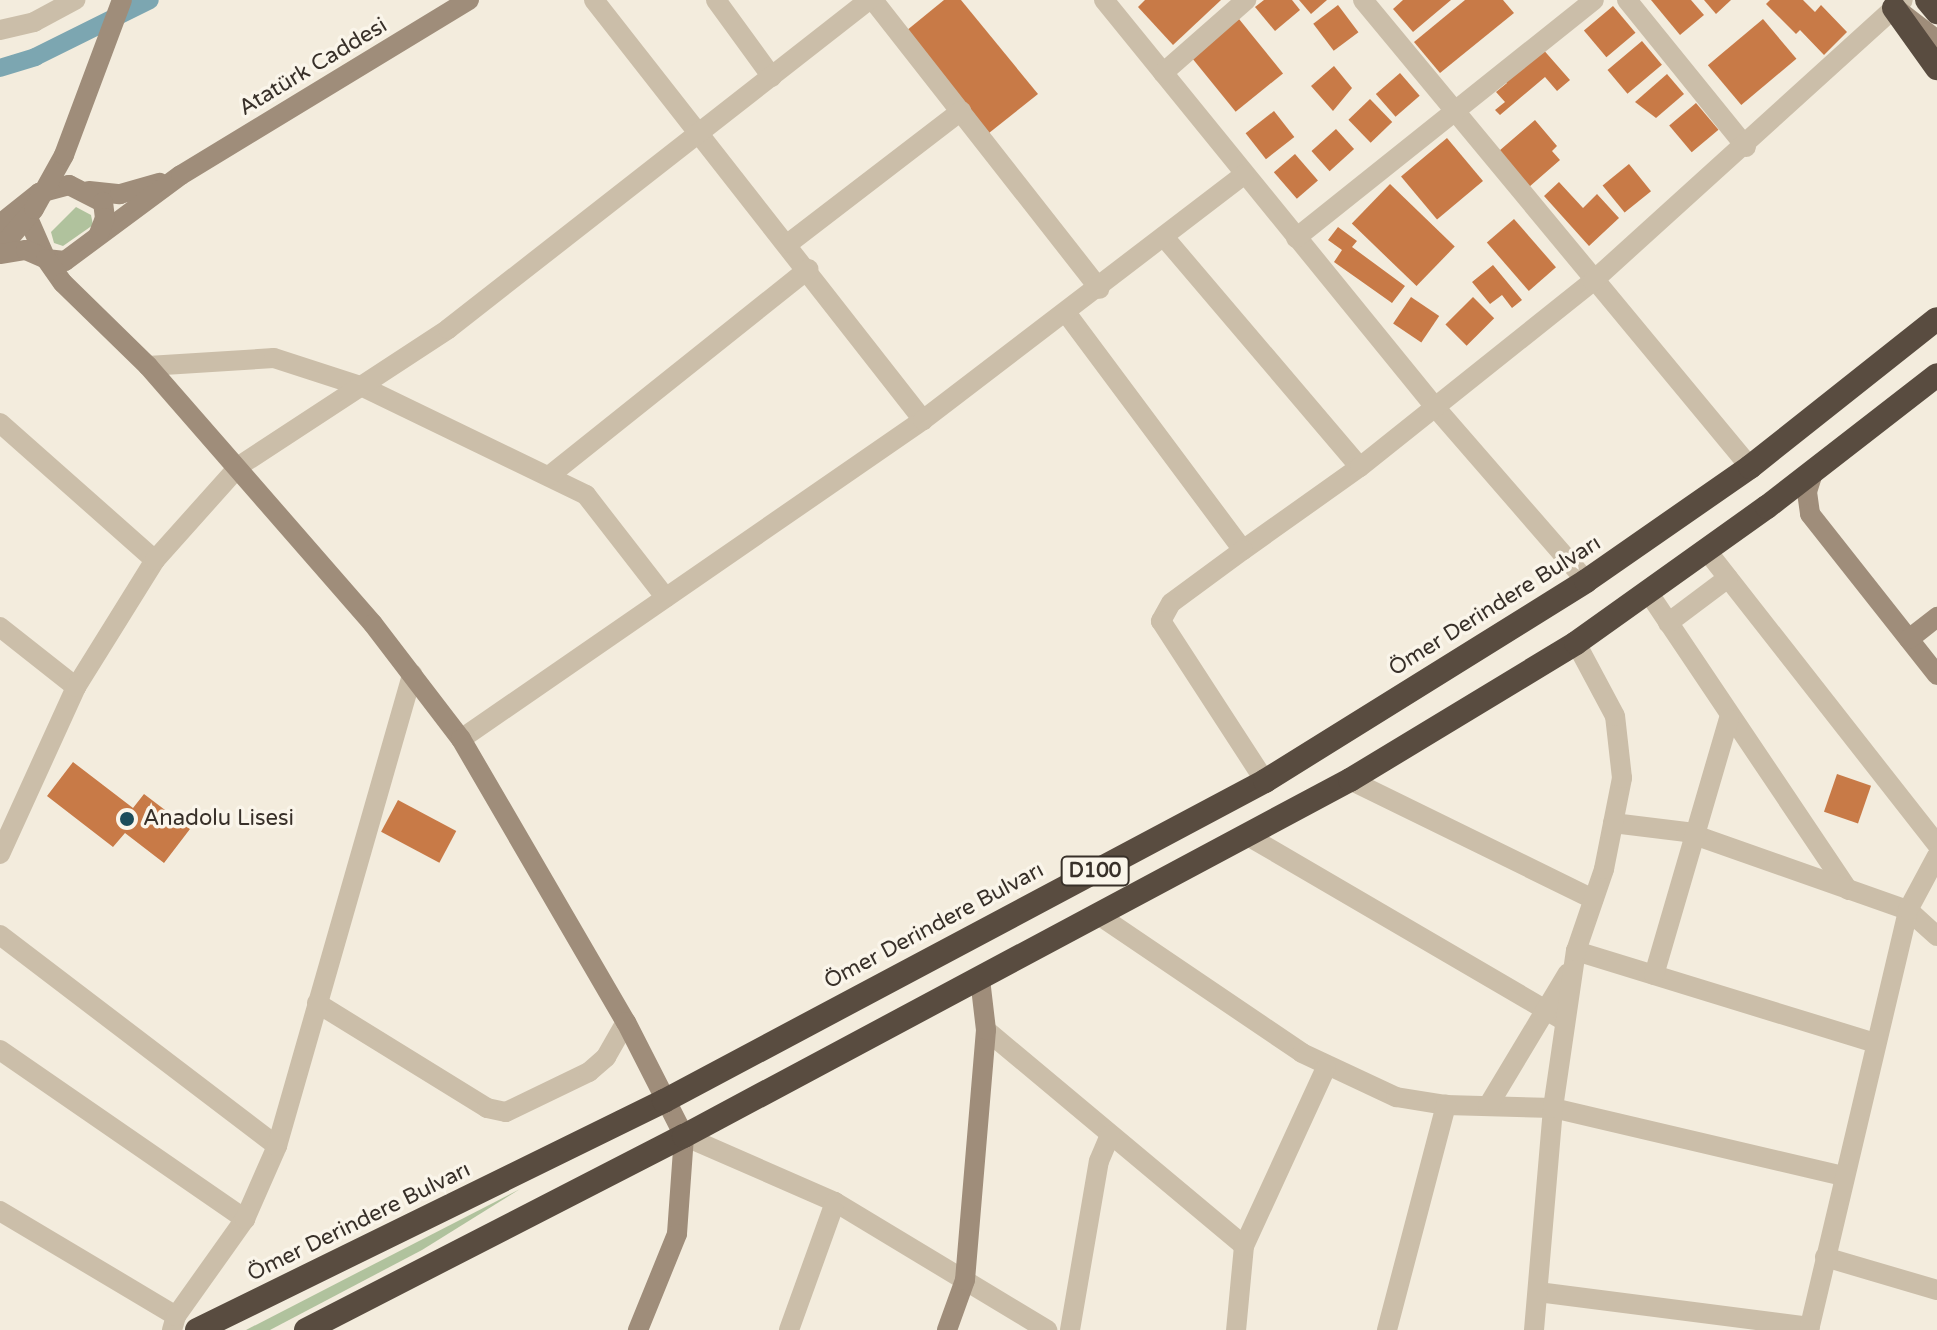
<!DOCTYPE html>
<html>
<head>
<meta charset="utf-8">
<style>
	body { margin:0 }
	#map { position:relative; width:1937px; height:1330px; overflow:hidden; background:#f3ecdd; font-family:"Varela Round",sans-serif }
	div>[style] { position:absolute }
	.green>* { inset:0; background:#b0c29d }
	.canal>* { height:18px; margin:-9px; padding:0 9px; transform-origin:9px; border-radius:9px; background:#7ca6b1 }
	.building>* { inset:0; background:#c87a47; transform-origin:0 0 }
	.street>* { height:20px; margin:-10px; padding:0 10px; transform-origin:10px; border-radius:10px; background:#cbbea9 }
	.secondary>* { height:20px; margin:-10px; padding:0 10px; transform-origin:10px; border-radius:10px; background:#9f8d7a }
	.highway>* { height:24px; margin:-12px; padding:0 12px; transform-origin:12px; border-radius:12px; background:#594c40 }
	.dots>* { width:22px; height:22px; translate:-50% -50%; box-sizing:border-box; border:4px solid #faf5ea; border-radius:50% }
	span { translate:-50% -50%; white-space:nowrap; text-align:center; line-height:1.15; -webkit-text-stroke:7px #faf5ea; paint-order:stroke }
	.shield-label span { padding:2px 6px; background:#faf5ea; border:2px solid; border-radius:6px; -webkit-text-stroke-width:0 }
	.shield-label { font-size:20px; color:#383029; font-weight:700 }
	.street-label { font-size:22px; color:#383029 }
	.poi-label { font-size:22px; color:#383029 }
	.left { translate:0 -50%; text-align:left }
</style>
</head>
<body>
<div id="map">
	<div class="green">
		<i style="clip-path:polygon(76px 207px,91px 215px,93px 225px,63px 246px,54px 243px,51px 232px)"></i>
		<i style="clip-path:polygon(520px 1189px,422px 1250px,270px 1330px,246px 1330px)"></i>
	</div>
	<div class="canal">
		<i style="left:0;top:68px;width:37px;rotate:-17deg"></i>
		<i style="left:35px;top:57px;width:128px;rotate:-26.4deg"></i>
	</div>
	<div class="building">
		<i style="clip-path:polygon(944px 0,961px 0,1038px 94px,989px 133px,906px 31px)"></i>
		<i style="clip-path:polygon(1145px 0,1221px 0,1173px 45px,1138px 7px)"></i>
		<i style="clip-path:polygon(1264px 0,1292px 0,1300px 10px,1275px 31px,1255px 7px)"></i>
		<i style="clip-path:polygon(1299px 0,1327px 0,1311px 14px)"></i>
		<i style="clip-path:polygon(1403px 0,1451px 0,1413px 32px,1393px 9px)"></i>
		<i style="clip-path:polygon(1465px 0,1503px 0,1514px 13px,1440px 73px,1414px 42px)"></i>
		<i style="clip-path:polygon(1651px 0,1691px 0,1704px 15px,1680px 35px)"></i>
		<i style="clip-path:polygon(1704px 0,1731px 0,1716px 14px)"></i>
		<i style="clip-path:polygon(1770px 0,1803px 0,1815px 12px,1821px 5px,1847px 32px,1824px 55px,1800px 30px,1796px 34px,1766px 4px)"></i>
		<i style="left:1338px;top:5px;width:34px;height:31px;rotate:53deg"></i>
		<i style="left:1613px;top:6px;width:35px;height:38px;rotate:50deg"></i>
		<i style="left:1239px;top:19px;width:70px;height:61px;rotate:51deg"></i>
		<i style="left:1763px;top:19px;width:52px;height:72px;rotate:50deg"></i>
		<i style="left:1642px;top:41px;width:31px;height:45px;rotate:50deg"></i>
		<i style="clip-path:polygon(1541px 47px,1570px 80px,1557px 91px,1545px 77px,1500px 115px,1495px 110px,1505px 102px,1496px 92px,1507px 83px,1503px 79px)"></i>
		<i style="clip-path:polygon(1334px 66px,1352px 88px,1333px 111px,1311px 86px)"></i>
		<i style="left:1400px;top:73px;width:30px;height:32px;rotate:49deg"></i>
		<i style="clip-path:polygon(1667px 74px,1684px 94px,1656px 118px,1635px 102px)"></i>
		<i style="left:1370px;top:99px;width:32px;height:30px;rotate:46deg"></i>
		<i style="left:1696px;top:103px;width:35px;height:35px;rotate:50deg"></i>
		<i style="left:1274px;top:111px;width:33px;height:36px;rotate:52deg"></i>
		<i style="clip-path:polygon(1535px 120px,1557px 146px,1552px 151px,1560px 160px,1529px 187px,1499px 151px)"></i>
		<i style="left:1336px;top:129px;width:27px;height:33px;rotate:48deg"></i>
		<i style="left:1447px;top:138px;width:56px;height:60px;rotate:50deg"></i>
		<i style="left:1295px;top:154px;width:35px;height:28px;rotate:49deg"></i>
		<i style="left:1629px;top:164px;width:35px;height:34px;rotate:51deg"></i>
		<i style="clip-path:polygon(1559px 182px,1583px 208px,1597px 194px,1619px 218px,1589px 246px,1544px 196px)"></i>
		<i style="left:1390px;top:184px;width:90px;height:55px;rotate:44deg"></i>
		<i style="left:1514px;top:219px;width:64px;height:36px;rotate:49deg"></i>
		<i style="clip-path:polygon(1338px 227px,1357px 241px,1352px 247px,1405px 286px,1392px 303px,1334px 262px,1342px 250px,1328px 240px)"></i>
		<i style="clip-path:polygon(1493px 265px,1522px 300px,1512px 308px,1502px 295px,1490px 304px,1472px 282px)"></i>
		<i style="left:1411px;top:297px;width:34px;height:32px;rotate:34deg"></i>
		<i style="left:1473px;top:297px;width:30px;height:39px;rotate:45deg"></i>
		<i style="clip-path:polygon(73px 762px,133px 808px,144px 794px,190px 829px,164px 863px,125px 833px,113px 847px,47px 796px)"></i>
		<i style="left:1837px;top:774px;width:36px;height:40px;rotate:19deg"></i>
		<i style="left:398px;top:800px;width:66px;height:36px;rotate:28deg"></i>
	</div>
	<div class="street">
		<i style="left:594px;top:0;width:534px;rotate:51.93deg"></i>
		<i style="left:716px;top:0;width:95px;rotate:54deg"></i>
		<i style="left:873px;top:0;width:367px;rotate:51.9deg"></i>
		<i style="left:1104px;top:0;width:525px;rotate:50.88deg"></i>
		<i style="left:1435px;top:407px;width:230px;rotate:49deg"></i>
		<i style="left:1363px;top:0;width:607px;rotate:50.35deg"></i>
		<i style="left:1627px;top:0;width:189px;rotate:51deg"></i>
		<i style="left:0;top:30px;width:35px;rotate:-13deg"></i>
		<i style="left:34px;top:22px;width:47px;rotate:-28.2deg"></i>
		<i style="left:1163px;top:73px;width:111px;rotate:-41.3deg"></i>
		<i style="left:1164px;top:237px;width:302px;rotate:49.6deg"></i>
		<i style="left:1296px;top:238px;width:381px;rotate:-38.6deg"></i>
		<i style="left:789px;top:243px;width:217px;rotate:-37.5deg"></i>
		<i style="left:1067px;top:314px;width:294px;rotate:53.3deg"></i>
		<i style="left:1243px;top:550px;width:143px;rotate:-35.4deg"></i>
		<i style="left:1360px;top:467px;width:298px;rotate:-38.6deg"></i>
		<i style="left:1593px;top:281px;width:418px;rotate:-42.2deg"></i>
		<i style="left:148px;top:366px;width:126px;rotate:-3.6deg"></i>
		<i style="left:274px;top:358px;width:94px;rotate:18deg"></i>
		<i style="left:363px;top:387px;width:248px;rotate:25.8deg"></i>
		<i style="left:586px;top:495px;width:130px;rotate:52.2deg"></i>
		<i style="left:0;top:423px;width:207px;rotate:41.5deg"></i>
		<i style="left:549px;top:476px;width:332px;rotate:-38.6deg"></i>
		<i style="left:1243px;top:550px;width:89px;rotate:143.6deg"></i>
		<i style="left:1171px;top:603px;width:21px;rotate:119deg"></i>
		<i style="left:1161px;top:621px;width:191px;rotate:57deg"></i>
		<i style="left:1707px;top:551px;width:372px;rotate:51.9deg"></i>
		<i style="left:1648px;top:592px;width:359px;rotate:56.1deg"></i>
		<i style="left:1668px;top:623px;width:75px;rotate:-36.9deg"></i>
		<i style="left:0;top:627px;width:97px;rotate:38.3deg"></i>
		<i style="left:461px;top:739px;width:561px;rotate:-34.62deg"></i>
		<i style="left:923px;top:420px;width:404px;rotate:-37.4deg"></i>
		<i style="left:1350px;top:780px;width:271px;rotate:26.1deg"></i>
		<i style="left:1613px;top:823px;width:74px;rotate:7deg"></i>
		<i style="left:1686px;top:832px;width:235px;rotate:19.4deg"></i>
		<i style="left:1908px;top:910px;width:39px;rotate:42deg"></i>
		<i style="left:1248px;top:836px;width:367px;rotate:30.3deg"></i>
		<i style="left:0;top:854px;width:183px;rotate:-65.5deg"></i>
		<i style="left:76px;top:687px;width:150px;rotate:-58.1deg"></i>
		<i style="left:155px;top:560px;width:126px;rotate:-48.2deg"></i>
		<i style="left:239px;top:466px;width:250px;rotate:-33.2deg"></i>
		<i style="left:448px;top:329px;width:534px;rotate:-38.01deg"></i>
		<i style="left:1100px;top:916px;width:244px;rotate:34.1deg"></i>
		<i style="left:1302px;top:1053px;width:104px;rotate:25.1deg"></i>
		<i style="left:1396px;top:1097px;width:51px;rotate:9.1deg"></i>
		<i style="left:1446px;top:1105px;width:107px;rotate:1.6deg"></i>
		<i style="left:1553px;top:1108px;width:298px;rotate:13.2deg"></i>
		<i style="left:0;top:935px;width:348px;rotate:37.3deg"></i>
		<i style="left:1576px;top:951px;width:313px;rotate:17.1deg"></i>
		<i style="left:1654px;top:975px;width:267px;rotate:-73.7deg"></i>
		<i style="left:317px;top:1003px;width:200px;rotate:31.7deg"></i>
		<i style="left:487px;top:1108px;width:19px;rotate:12deg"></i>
		<i style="left:506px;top:1112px;width:92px;rotate:-25.7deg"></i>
		<i style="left:589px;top:1072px;width:23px;rotate:-41deg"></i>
		<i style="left:606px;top:1057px;width:40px;rotate:-60.3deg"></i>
		<i style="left:986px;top:1030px;width:336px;rotate:39.9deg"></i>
		<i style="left:1244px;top:1246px;width:84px;rotate:95.4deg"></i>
		<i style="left:0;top:1050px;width:298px;rotate:34.6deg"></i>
		<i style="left:1488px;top:1106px;width:155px;rotate:-59deg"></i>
		<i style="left:684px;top:1136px;width:165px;rotate:23.6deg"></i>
		<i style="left:835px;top:1202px;width:248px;rotate:31.1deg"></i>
		<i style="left:0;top:1211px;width:205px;rotate:30.8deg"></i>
		<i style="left:1244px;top:1246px;width:196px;rotate:-65.3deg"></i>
		<i style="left:1825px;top:1257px;width:117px;rotate:16.4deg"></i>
		<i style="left:1538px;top:1292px;width:274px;rotate:7.3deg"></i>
		<i style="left:172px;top:1330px;width:15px;rotate:-74deg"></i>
		<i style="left:176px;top:1316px;width:119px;rotate:-54.6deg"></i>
		<i style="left:245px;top:1219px;width:80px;rotate:-66.3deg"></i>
		<i style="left:277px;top:1146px;width:491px;rotate:-74deg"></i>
		<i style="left:789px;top:1330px;width:136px;rotate:-70.2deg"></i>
		<i style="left:1070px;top:1330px;width:171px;rotate:-80.3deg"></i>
		<i style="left:1099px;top:1161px;width:28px;rotate:-67deg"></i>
		<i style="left:1387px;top:1330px;width:233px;rotate:-75.3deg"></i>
		<i style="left:1534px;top:1330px;width:223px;rotate:-85.1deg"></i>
		<i style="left:1553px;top:1108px;width:159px;rotate:-81.7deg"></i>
		<i style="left:1576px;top:951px;width:87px;rotate:-71.1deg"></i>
		<i style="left:1604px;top:869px;width:93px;rotate:-78.8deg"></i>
		<i style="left:1622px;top:778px;width:62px;rotate:-96.4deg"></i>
		<i style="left:1615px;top:716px;width:83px;rotate:-118.1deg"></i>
		<i style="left:1809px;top:1330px;width:432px;rotate:-76.7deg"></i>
		<i style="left:1908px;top:910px;width:61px;rotate:-61.8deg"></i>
	</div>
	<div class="secondary">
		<i style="left:1899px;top:11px;width:48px;rotate:37.3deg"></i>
		<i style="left:89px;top:191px;width:31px;rotate:6deg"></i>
		<i style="left:120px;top:194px;width:41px;rotate:-15.8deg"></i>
		<i style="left:28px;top:218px;width:45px;rotate:66.3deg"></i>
		<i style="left:46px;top:259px;width:19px;rotate:6deg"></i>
		<i style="left:65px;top:261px;width:144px;rotate:-36.6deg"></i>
		<i style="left:181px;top:175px;width:337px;rotate:-31.3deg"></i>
		<i style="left:0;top:224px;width:50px;rotate:-38.5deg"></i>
		<i style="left:39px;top:193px;width:31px;rotate:-15deg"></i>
		<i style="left:69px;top:185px;width:38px;rotate:27deg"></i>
		<i style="left:103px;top:202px;width:16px;rotate:83deg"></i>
		<i style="left:105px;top:218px;width:17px;rotate:111deg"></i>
		<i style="left:0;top:249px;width:52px;rotate:-49.6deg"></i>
		<i style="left:34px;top:209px;width:62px;rotate:-60.9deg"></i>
		<i style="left:64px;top:155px;width:165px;rotate:-69.5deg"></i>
		<i style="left:0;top:254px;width:26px;rotate:-9deg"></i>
		<i style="left:26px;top:250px;width:22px;rotate:24deg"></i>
		<i style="left:46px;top:259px;width:29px;rotate:55deg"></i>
		<i style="left:63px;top:283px;width:119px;rotate:44.3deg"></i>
		<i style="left:148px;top:366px;width:342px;rotate:48.9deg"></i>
		<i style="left:373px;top:624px;width:145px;rotate:52.6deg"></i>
		<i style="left:461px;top:739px;width:328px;rotate:59.8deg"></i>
		<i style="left:626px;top:1022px;width:128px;rotate:63deg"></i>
		<i style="left:684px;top:1136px;width:98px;rotate:94.1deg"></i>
		<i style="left:677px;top:1234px;width:104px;rotate:112.1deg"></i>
		<i style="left:1814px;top:470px;width:23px;rotate:108deg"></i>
		<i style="left:1807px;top:492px;width:22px;rotate:82deg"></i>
		<i style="left:1810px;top:514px;width:205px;rotate:51.7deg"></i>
		<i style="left:1909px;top:639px;width:36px;rotate:-38deg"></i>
		<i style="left:947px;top:1330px;width:53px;rotate:-70.2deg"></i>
		<i style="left:965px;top:1280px;width:251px;rotate:-85.2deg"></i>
		<i style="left:986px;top:1030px;width:51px;rotate:-96.7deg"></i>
	</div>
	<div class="highway">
		<i style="left:1927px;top:0;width:16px;rotate:50deg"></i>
		<i style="left:1894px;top:8px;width:74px;rotate:54.4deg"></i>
		<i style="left:197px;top:1330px;width:520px;rotate:-26.12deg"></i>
		<i style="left:664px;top:1101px;width:681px;rotate:-28.03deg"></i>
		<i style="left:1265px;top:781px;width:378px;rotate:-31.9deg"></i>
		<i style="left:1586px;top:581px;width:200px;rotate:-34.8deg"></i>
		<i style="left:1750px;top:467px;width:238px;rotate:-38.4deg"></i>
		<i style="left:306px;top:1330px;width:425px;rotate:-27.2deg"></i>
		<i style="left:684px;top:1136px;width:755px;rotate:-28.13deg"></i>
		<i style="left:1350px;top:780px;width:264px;rotate:-31.2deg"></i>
		<i style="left:1576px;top:643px;width:234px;rotate:-35.5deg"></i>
		<i style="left:1767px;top:507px;width:215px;rotate:-37.8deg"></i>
	</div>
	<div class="dots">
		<i style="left:127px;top:819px;background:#1d4d5b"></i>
	</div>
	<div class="shield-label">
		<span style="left:1095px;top:871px">D100</span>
	</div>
	<div class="street-label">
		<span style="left:313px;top:67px;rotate:-31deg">Atatürk Caddesi</span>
		<span style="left:1495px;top:606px;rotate:-32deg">Ömer Derindere Bulvarı</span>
		<span style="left:934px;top:926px;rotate:-28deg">Ömer Derindere Bulvarı</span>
		<span style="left:359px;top:1222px;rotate:-26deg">Ömer Derindere Bulvarı</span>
	</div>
	<div class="poi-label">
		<span class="left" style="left:143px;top:819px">Anadolu Lisesi</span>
	</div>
</div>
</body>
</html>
